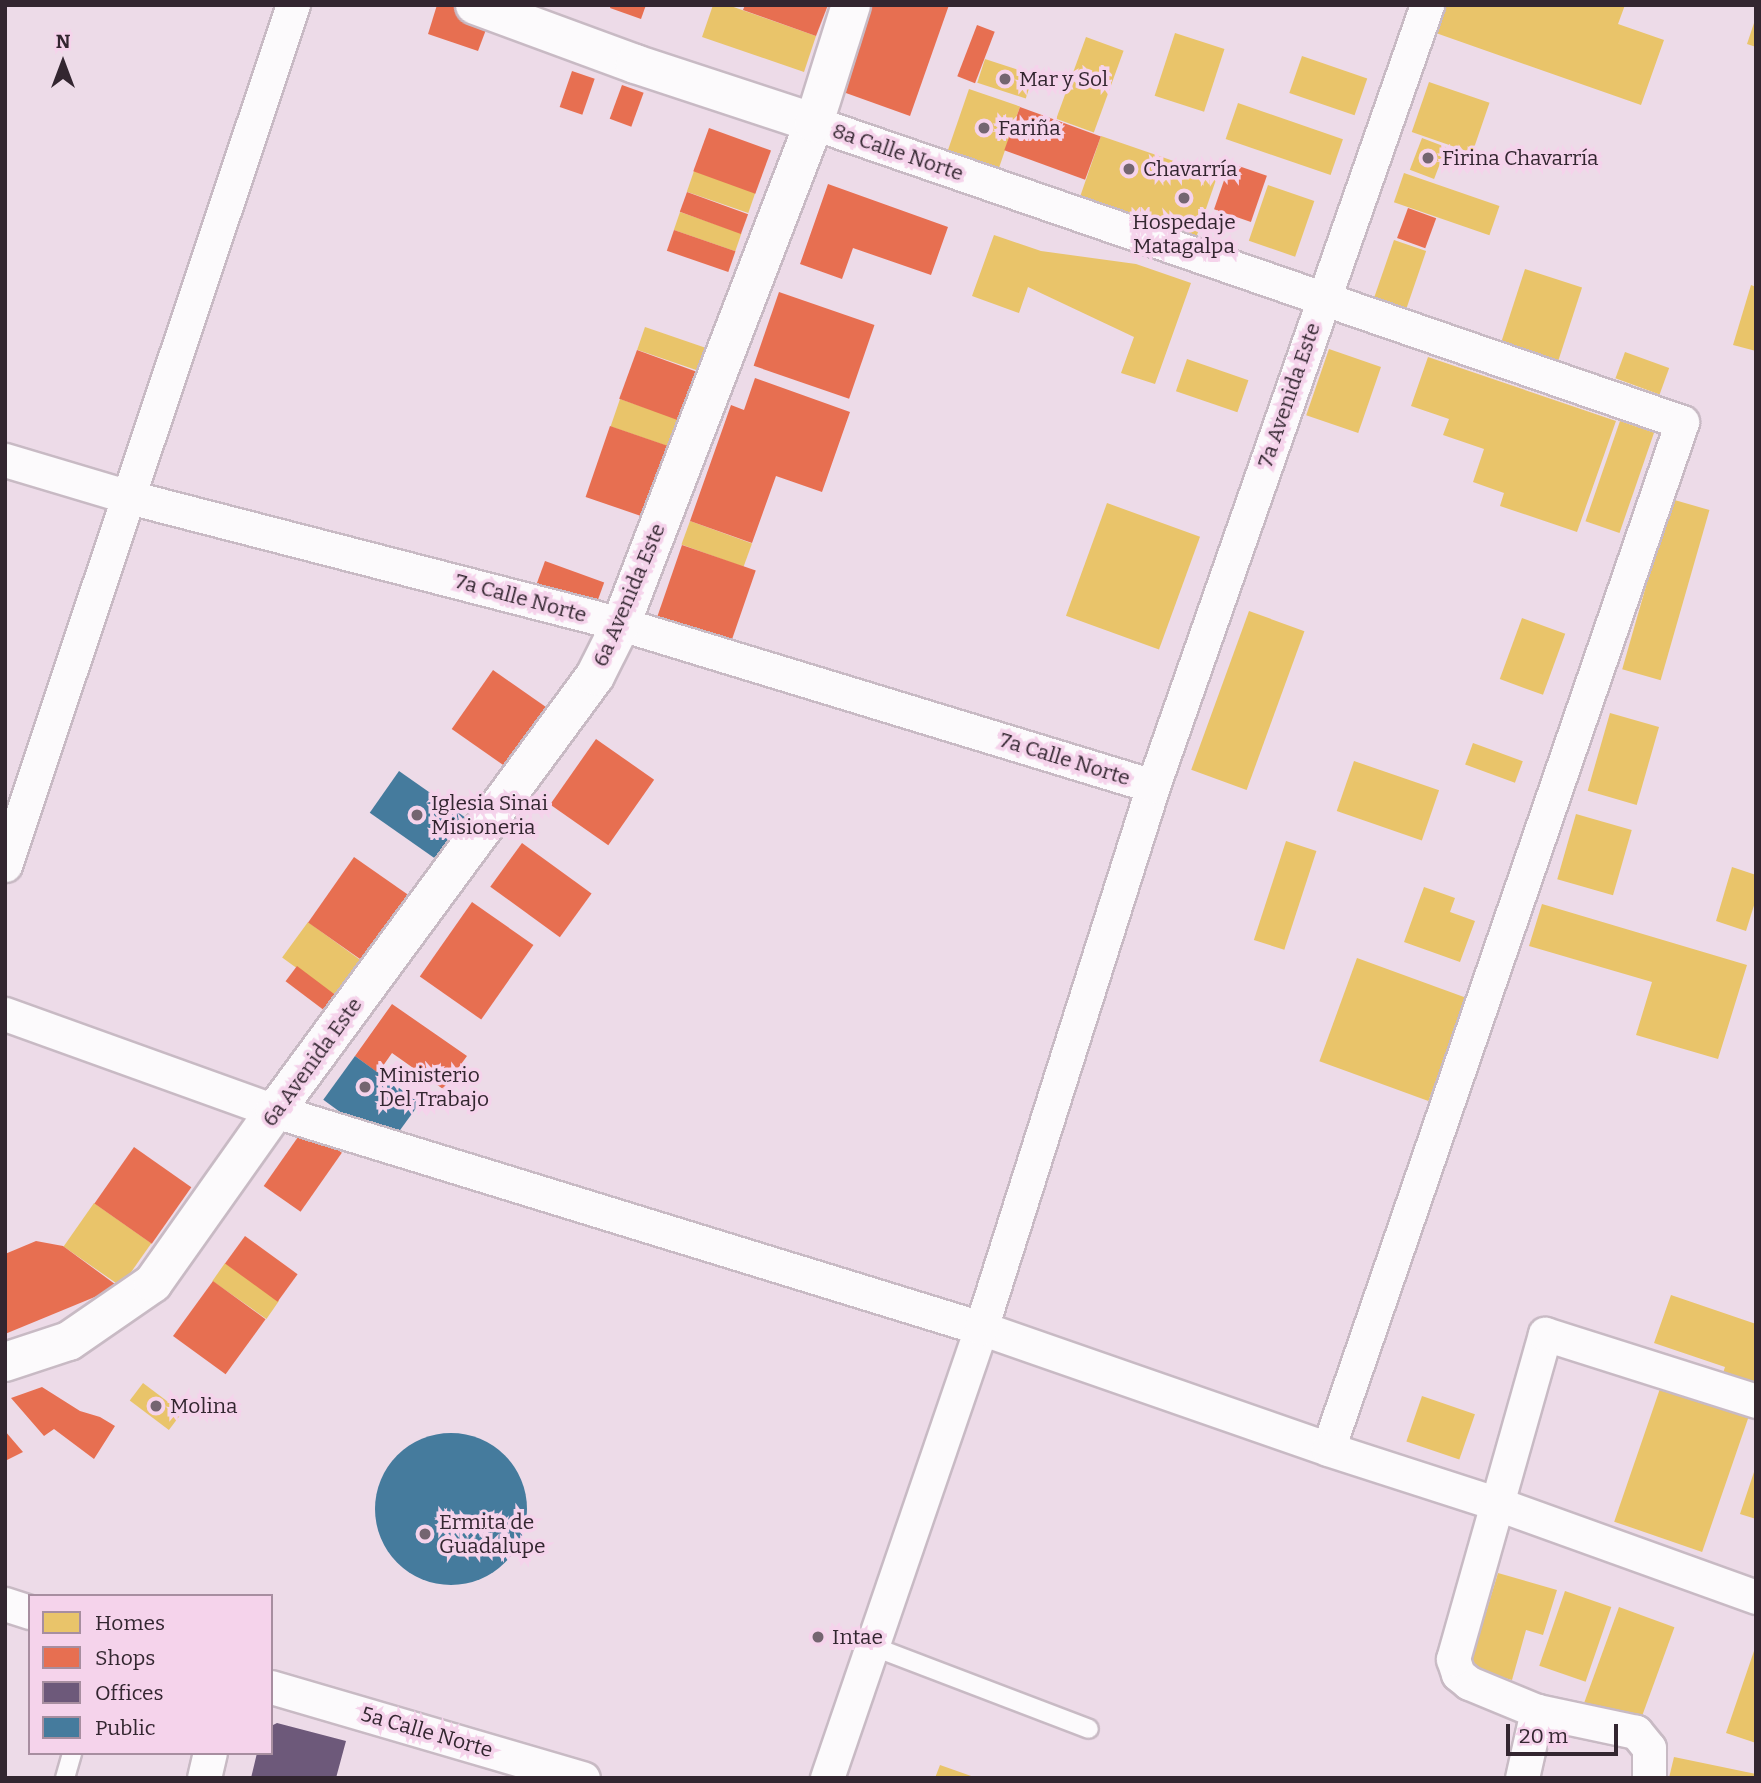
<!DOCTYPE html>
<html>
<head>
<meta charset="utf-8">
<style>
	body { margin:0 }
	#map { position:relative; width:1761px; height:1783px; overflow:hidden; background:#eddbe8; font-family:Bitter,serif }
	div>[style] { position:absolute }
	.homes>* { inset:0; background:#e9c46a; transform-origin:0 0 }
	.shops>* { inset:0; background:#e76f51; transform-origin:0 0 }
	.offices>* { inset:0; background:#6d597a }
	.public>* { inset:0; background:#457b9d; transform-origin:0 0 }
	.round { border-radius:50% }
	.roads { filter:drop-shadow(2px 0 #c8bac4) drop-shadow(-2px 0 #c8bac4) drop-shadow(0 2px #c8bac4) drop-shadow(0 -2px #c8bac4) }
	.service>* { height:18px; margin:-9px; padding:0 9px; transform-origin:9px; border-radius:9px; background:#fcfafc }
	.minor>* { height:33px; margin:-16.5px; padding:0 16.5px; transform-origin:16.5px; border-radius:16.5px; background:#fcfafc }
	.tertiary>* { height:38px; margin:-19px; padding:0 19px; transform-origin:19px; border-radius:19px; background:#fcfafc }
	.dots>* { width:19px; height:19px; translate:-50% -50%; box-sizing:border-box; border:4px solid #f5d3eb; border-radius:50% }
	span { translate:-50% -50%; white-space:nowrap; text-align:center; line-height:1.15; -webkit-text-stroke:7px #f5d3eb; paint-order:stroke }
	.poi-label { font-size:21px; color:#332630 }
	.left { translate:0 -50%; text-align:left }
	.street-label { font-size:21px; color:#332630 }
	.frame { position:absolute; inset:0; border:7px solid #332630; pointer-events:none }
	.legend { position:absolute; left:28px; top:1594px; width:245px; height:161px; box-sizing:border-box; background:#f5d3eb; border:2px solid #a78ea0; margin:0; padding:9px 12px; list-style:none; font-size:21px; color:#332630 }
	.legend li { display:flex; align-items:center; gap:14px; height:35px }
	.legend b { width:35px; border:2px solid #a78ea0 }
	.north { position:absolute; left:28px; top:28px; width:70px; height:70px; -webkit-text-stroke:5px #f5d3eb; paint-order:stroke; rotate:0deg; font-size:19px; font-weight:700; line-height:28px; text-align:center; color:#332630 }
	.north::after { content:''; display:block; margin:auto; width:24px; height:32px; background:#332630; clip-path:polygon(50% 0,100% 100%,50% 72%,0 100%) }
	.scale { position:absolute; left:1506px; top:1724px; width:112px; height:32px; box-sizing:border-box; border:4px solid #332630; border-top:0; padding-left:9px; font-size:21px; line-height:24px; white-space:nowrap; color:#332630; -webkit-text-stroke:5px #f5d3eb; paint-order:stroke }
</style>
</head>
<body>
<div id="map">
	<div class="homes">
		<i style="clip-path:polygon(713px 5px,728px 5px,816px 36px,804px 72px,702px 37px)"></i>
		<i style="clip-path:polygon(1443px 5px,1625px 5px,1618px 24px,1664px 40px,1641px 105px,1433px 32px)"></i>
		<i style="clip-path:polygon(1755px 20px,1756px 20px,1756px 47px,1747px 44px)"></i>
		<i style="left:1175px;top:33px;width:52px;height:66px;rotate:18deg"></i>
		<i style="left:1086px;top:37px;width:40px;height:87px;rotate:20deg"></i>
		<i style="left:1302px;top:56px;width:69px;height:39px;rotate:19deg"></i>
		<i style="left:985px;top:59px;width:51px;height:25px;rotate:18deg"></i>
		<i style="left:1429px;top:82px;width:64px;height:53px;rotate:19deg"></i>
		<i style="left:969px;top:89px;width:54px;height:68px;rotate:19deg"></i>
		<i style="left:1238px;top:103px;width:111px;height:38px;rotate:19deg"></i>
		<i style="left:1101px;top:136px;width:123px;height:63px;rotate:19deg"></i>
		<i style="left:1422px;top:138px;width:26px;height:34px;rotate:21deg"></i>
		<i style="left:694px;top:171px;width:65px;height:22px;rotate:19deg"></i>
		<i style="left:1404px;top:173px;width:101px;height:31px;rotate:19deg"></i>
		<i style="left:1268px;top:185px;width:49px;height:59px;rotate:19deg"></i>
		<i style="left:680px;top:212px;width:65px;height:19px;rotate:19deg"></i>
		<i style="clip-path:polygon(994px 235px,1041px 251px,1136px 264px,1191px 283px,1155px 384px,1121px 373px,1134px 337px,1028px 287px,1019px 313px,972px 296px)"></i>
		<i style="left:1394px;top:240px;width:34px;height:63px;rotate:19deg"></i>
		<i style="left:1525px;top:269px;width:60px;height:77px;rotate:18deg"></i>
		<i style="clip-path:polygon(1751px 285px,1756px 287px,1756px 351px,1733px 345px)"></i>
		<i style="left:645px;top:327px;width:70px;height:24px;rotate:19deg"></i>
		<i style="left:1329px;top:349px;width:55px;height:70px;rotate:19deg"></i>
		<i style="left:1625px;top:352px;width:47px;height:28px;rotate:20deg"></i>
		<i style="clip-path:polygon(1428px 357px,1616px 421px,1577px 532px,1500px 506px,1504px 493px,1473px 482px,1484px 449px,1443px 435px,1449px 419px,1411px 406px)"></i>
		<i style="left:1187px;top:359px;width:65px;height:34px;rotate:19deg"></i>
		<i style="left:620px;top:399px;width:70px;height:29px;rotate:19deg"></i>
		<i style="left:1620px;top:421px;width:36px;height:106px;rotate:19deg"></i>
		<i style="left:1671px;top:499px;width:40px;height:177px;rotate:16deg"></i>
		<i style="left:1107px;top:503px;width:99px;height:120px;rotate:20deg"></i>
		<i style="left:690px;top:521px;width:66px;height:25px;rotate:20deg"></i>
		<i style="left:1249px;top:611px;width:59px;height:169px;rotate:20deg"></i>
		<i style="left:1522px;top:618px;width:46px;height:65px;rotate:20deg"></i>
		<i style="left:1610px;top:713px;width:51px;height:81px;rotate:16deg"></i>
		<i style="left:1473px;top:743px;width:53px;height:23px;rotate:20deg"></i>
		<i style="left:1354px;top:761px;width:90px;height:53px;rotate:19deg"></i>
		<i style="left:1576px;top:814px;width:58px;height:68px;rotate:16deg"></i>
		<i style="left:1286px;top:841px;width:32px;height:104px;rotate:18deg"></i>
		<i style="clip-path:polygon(1732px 867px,1756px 875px,1756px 899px,1746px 931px,1716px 921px)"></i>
		<i style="clip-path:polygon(1424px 887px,1455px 898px,1450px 912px,1475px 921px,1460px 962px,1404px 942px)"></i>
		<i style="clip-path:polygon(1542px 904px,1747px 965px,1718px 1059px,1636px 1035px,1652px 982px,1529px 946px)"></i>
		<i style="left:308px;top:922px;width:65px;height:44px;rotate:36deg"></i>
		<i style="left:1357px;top:958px;width:116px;height:110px;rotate:20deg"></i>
		<i style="left:94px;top:1203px;width:70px;height:53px;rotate:35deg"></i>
		<i style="left:225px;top:1263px;width:66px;height:22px;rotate:35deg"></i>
		<i style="clip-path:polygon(1671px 1295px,1756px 1324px,1756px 1392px,1721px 1379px,1725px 1367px,1654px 1343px)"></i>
		<i style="left:1664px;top:1377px;width:93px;height:153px;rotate:19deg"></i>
		<i style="left:143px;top:1383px;width:49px;height:22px;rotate:37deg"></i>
		<i style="left:1422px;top:1396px;width:56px;height:48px;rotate:19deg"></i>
		<i style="clip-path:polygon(1755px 1469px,1756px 1469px,1756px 1519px,1740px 1514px)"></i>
		<i style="clip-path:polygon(1498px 1573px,1557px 1590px,1543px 1635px,1526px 1630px,1512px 1680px,1469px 1668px)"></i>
		<i style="left:1565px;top:1591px;width:49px;height:79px;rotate:19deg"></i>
		<i style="left:1619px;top:1607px;width:59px;height:105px;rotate:20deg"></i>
		<i style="clip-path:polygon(1755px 1648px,1756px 1648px,1756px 1743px,1726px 1733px)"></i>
		<i style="clip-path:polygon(1674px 1757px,1756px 1774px,1756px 1778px,1669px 1778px)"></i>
		<i style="clip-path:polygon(940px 1765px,974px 1777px,974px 1778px,935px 1778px)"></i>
	</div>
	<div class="shops">
		<i style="clip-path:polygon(437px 5px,449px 5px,490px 19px,478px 51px,428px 34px)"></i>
		<i style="clip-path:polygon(611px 5px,646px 5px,641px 19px,610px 8px)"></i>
		<i style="clip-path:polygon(745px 5px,828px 5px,816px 36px,743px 10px)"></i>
		<i style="clip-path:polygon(862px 5px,949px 5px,910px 116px,832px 88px)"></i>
		<i style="left:977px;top:25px;width:19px;height:55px;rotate:21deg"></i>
		<i style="left:572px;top:71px;width:24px;height:38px;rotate:19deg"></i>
		<i style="left:622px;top:85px;width:23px;height:36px;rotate:20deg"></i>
		<i style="left:1020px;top:107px;width:86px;height:46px;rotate:20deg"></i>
		<i style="left:709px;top:128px;width:66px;height:46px;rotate:20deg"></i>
		<i style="left:1230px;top:163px;width:39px;height:49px;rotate:19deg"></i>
		<i style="clip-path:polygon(828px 184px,948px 227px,931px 275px,853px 248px,842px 279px,800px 264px)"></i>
		<i style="left:687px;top:192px;width:65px;height:21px;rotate:20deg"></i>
		<i style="left:1408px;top:208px;width:30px;height:32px;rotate:20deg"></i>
		<i style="left:674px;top:230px;width:65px;height:22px;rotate:19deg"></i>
		<i style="left:779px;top:292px;width:101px;height:78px;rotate:19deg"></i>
		<i style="left:637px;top:350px;width:70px;height:52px;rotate:20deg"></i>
		<i style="clip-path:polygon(755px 378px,850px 412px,822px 492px,776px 476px,752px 543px,690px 521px,731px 405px,744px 410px)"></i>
		<i style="left:610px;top:426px;width:70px;height:75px;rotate:19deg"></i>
		<i style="left:682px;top:545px;width:78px;height:81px;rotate:19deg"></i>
		<i style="left:545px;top:561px;width:63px;height:27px;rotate:20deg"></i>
		<i style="left:493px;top:670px;width:72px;height:72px;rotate:35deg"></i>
		<i style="left:596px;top:739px;width:71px;height:80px;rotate:35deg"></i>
		<i style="left:522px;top:843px;width:86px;height:54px;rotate:36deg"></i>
		<i style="left:354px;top:857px;width:66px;height:80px;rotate:35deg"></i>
		<i style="left:472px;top:902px;width:75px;height:91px;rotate:35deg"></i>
		<i style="left:297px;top:966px;width:49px;height:19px;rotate:37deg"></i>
		<i style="clip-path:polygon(392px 1004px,467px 1056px,443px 1089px,392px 1053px,378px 1073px,355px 1056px)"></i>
		<i style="left:305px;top:1127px;width:45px;height:72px;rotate:35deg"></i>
		<i style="left:134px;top:1147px;width:70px;height:69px;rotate:35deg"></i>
		<i style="left:245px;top:1236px;width:65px;height:34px;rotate:36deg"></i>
		<i style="clip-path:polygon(36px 1241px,63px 1246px,119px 1287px,5px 1334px,5px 1254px)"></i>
		<i style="left:213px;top:1281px;width:65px;height:68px;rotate:36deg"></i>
		<i style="clip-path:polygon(42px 1387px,80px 1411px,100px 1417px,115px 1426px,94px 1459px,54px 1429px,44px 1436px,11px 1398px)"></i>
		<i style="clip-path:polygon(5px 1431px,23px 1452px,5px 1461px)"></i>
	</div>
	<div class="offices">
		<i style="clip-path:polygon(277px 1723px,346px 1741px,336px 1778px,251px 1778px,257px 1753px,271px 1753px,271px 1726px)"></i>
	</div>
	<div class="public">
		<i style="left:399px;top:771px;width:81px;height:51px;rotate:35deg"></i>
		<i style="left:355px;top:1056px;width:80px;height:54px;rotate:36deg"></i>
		<i class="round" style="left:375px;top:1433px;width:152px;height:152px"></i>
	</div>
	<div class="roads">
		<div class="service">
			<i style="left:872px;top:1646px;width:232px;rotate:20.9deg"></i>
			<i style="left:65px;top:1778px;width:26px;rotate:-74deg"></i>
		</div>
		<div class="minor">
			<i style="left:814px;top:123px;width:918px;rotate:19.01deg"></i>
			<i style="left:1682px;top:422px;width:1086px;rotate:109.02deg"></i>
			<i style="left:5px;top:460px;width:129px;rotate:16.6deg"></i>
			<i style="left:129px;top:497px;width:508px;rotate:14.47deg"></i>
			<i style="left:621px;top:624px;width:556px;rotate:16.94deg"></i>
			<i style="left:5px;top:865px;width:907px;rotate:-71.49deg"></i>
			<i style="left:5px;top:1014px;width:287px;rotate:19.8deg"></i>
			<i style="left:275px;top:1111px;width:739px;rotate:17.09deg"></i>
			<i style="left:981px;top:1328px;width:367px;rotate:19.2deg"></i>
			<i style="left:1328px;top:1449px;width:179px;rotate:17.9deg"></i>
			<i style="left:1498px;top:1504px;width:274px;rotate:19.8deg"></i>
			<i style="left:5px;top:1604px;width:26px;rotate:18deg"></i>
			<i style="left:271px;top:1687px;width:325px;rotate:16.3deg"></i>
			<i style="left:204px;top:1778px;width:26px;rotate:-77deg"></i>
			<i style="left:827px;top:1778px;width:476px;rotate:-71.1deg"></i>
			<i style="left:981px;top:1328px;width:569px;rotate:-72.39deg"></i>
			<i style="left:1153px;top:786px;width:828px;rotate:-70.67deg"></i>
			<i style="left:1522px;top:1778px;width:69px;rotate:-77.4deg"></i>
			<i style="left:1649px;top:1778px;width:30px;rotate:-90deg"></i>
			<i style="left:1649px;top:1748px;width:21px;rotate:-129deg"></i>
			<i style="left:1636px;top:1732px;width:101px;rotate:-168deg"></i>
			<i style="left:1537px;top:1711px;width:74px;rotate:-157.6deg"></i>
			<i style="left:1469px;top:1683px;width:14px;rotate:-141deg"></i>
			<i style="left:1458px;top:1674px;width:16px;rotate:-108deg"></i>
			<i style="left:1453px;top:1659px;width:338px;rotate:-74.2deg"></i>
			<i style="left:1545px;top:1334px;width:221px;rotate:17.6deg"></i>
		</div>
		<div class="tertiary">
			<i style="left:475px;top:5px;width:171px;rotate:20.2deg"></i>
			<i style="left:635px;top:64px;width:188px;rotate:18.2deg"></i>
			<i style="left:5px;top:1362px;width:67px;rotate:-18.2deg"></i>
			<i style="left:69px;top:1341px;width:102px;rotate:-34.6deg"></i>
			<i style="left:153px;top:1283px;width:211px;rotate:-54.7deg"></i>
			<i style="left:275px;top:1111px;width:540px;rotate:-53.66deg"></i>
			<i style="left:595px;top:676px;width:58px;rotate:-63.4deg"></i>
			<i style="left:621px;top:624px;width:537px;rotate:-68.93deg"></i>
			<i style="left:814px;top:123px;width:124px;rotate:-72.6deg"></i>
		</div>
	</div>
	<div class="dots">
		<i style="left:1005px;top:79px;background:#746570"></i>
		<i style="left:984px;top:128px;background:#746570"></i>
		<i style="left:1428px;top:158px;background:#746570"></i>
		<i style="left:1129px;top:169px;background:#746570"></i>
		<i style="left:1184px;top:198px;background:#746570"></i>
		<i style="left:417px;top:815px;background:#746570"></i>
		<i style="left:365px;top:1087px;background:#746570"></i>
		<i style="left:156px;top:1406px;background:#746570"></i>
		<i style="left:425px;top:1534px;background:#746570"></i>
		<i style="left:818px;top:1637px;background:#746570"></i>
	</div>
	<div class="poi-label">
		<span class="left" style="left:1019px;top:79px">Mar y Sol</span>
		<span class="left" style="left:998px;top:128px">Fariña</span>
		<span class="left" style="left:1442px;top:158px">Firina Chavarría</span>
		<span class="left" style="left:1143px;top:169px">Chavarría</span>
		<span style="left:1184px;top:234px">Hospedaje<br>Matagalpa</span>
		<span class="left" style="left:431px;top:815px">Iglesia Sinai<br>Misioneria</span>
		<span class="left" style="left:379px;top:1087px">Ministerio<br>Del Trabajo</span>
		<span class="left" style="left:170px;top:1406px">Molina</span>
		<span class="left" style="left:439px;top:1534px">Ermita de<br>Guadalupe</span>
		<span class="left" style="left:832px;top:1637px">Intae</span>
	</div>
	<div class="street-label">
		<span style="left:898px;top:152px;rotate:19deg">8a Calle Norte</span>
		<span style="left:1289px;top:395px;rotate:-71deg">7a Avenida Este</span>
		<span style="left:629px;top:595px;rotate:-67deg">6a Avenida Este</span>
		<span style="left:521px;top:598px;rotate:15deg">7a Calle Norte</span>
		<span style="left:1065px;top:759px;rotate:17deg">7a Calle Norte</span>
		<span style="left:312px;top:1062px;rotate:-54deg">6a Avenida Este</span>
		<span style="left:427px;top:1732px;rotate:16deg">5a Calle Norte</span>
	</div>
	<div class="frame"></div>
	<ul class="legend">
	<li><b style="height:19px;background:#e9c46a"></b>Homes</li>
	<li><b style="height:19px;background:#e76f51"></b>Shops</li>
	<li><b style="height:19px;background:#6d597a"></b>Offices</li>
	<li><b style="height:19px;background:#457b9d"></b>Public</li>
	</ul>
	<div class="north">N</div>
	<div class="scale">20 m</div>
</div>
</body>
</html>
